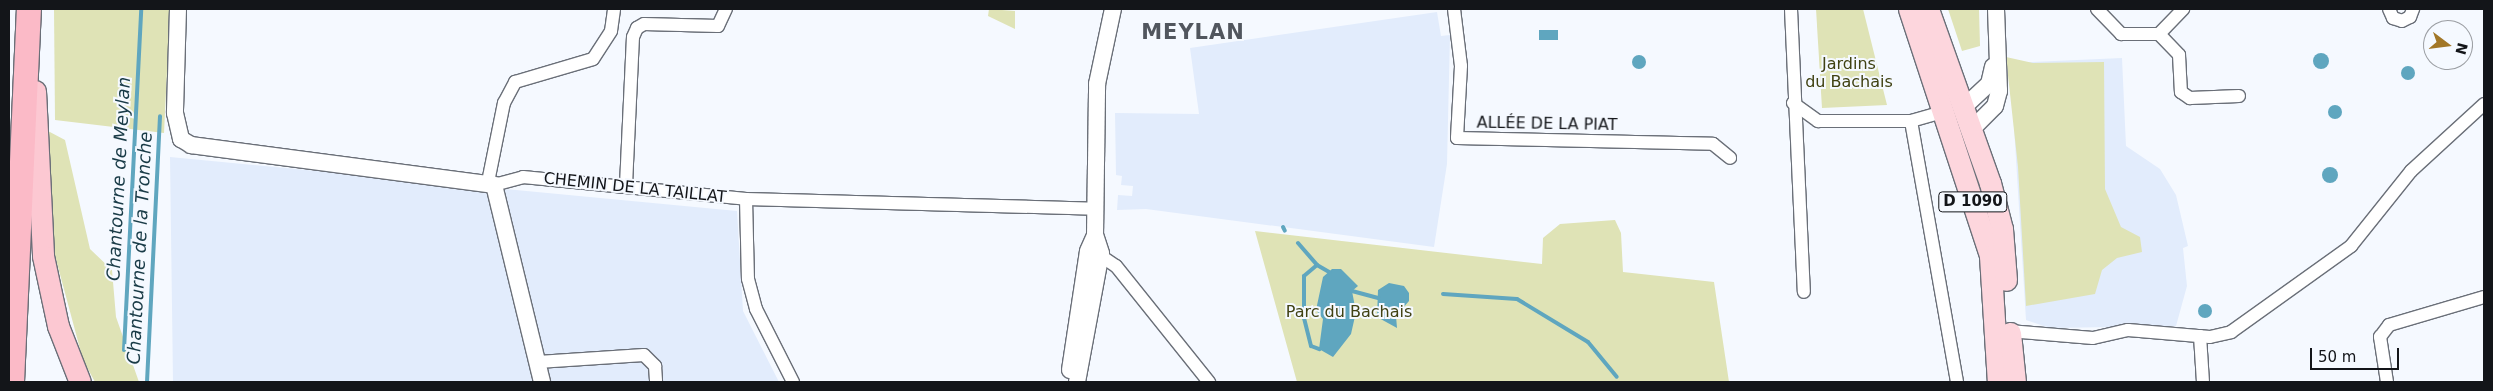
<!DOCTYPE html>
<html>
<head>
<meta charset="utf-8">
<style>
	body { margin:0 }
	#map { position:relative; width:2493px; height:391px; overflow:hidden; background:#f5f9ff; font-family:"DejaVu Sans",sans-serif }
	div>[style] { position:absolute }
	.built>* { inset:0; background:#e2ecfc }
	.green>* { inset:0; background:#dfe3b6 }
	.water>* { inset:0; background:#5fa6bf; transform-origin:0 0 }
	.round { border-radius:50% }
	.stream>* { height:4px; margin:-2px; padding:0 2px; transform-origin:2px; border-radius:2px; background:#5fa6bf }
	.roads { filter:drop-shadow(1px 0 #6a6f78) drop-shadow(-1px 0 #6a6f78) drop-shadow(0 1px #6a6f78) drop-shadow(0 -1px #6a6f78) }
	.minor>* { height:12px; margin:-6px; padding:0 6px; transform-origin:6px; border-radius:6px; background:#fff }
	.tertiary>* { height:16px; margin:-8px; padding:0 8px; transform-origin:8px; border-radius:8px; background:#fff }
	.primary>* { height:21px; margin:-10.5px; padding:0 10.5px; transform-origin:10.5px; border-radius:10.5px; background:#fdd6dd }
	.trunk>* { height:21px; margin:-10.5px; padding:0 10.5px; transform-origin:10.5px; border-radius:10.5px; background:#fcc8d2 }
	.motorway>* { height:24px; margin:-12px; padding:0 12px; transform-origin:12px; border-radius:12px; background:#fbbac7 }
	span { translate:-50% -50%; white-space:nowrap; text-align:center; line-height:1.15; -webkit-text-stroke:4px #f5f9ff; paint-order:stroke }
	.shield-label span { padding:1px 4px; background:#f5f9ff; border:1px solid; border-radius:4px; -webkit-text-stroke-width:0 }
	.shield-label { font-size:15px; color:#131519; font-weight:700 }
	.park-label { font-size:16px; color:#404213 }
	.street-label { font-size:16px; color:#131519 }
	.water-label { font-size:18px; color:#193b47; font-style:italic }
	.district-label { font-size:21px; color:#51565e; font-weight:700; letter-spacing:1px }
	.frame { position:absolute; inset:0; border:10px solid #131519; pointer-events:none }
	.north { position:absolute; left:2423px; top:20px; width:50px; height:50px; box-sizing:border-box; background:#f5f9ff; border:1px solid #9b9ea3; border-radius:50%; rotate:105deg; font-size:14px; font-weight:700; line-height:20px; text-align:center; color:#131519 }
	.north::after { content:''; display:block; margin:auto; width:18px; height:22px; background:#a27727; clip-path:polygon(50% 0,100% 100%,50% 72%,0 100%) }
	.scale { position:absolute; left:2310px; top:348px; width:89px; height:22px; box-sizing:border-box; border:2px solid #131519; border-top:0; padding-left:6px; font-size:15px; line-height:18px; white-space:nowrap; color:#131519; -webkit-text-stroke:4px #f5f9ff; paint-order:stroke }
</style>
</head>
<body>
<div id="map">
	<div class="built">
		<i style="clip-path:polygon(1437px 12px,1441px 36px,1450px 35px,1447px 164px,1434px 247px,1146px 209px,1117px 210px,1118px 195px,1132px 196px,1133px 186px,1121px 185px,1122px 176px,1116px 175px,1115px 113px,1199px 114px,1190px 48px)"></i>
		<i style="clip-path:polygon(2122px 58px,2126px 146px,2160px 169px,2176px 195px,2188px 246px,2183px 248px,2187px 286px,2176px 326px,2050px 328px,2026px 320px,2010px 63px)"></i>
		<i style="clip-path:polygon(170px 157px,737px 211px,743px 311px,779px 382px,173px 382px)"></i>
	</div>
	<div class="green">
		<i style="clip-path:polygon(54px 9px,170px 9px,164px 133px,55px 120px)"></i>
		<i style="clip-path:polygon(989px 9px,1015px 11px,1015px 29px,988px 16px)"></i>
		<i style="clip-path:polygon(1816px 9px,1863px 9px,1887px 105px,1822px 108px)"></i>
		<i style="clip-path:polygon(1948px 9px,1979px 9px,1980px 46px,1962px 51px)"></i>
		<i style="clip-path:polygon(2006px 57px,2033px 63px,2104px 62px,2105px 189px,2121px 227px,2140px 237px,2142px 252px,2117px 258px,2102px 270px,2095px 294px,2026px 306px,2018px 167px)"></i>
		<i style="clip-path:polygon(48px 131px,65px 140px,90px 249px,112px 270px,116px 317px,139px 382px,95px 382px,83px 360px,50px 237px)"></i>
		<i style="clip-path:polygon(1615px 220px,1621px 233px,1623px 272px,1714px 282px,1729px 382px,1297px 382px,1255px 231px,1542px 264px,1543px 238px,1560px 224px)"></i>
	</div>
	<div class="water">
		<i style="left:1539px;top:30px;width:19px;height:10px"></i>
		<i class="round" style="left:2313px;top:53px;width:16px;height:16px"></i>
		<i class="round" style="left:1632px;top:55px;width:14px;height:14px"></i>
		<i class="round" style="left:2401px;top:66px;width:14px;height:14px"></i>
		<i class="round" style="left:2328px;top:105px;width:14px;height:14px"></i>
		<i class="round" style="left:2322px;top:167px;width:16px;height:16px"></i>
		<i style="clip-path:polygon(1332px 269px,1341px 269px,1358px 286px,1352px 291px,1356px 312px,1351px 334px,1333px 357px,1319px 349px,1323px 319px,1316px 310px,1323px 277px)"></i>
		<i style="clip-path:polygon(1389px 283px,1404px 286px,1409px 293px,1409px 301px,1396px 316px,1397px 328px,1377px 317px,1378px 290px)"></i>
		<i class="round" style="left:2198px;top:304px;width:14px;height:14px"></i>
	</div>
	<div class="stream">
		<i style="left:1283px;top:227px;width:4px;rotate:63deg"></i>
		<i style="left:1298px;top:243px;width:29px;rotate:49deg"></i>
		<i style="left:1317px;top:265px;width:17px;rotate:140deg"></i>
		<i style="left:1304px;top:276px;width:42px;rotate:90deg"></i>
		<i style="left:1304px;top:318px;width:29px;rotate:76deg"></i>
		<i style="left:1311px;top:346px;width:9px;rotate:21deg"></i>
		<i style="left:1317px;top:265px;width:14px;rotate:30deg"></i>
		<i style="left:1352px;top:291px;width:28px;rotate:15deg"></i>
		<i style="left:1443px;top:294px;width:74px;rotate:3.9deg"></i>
		<i style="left:1517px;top:299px;width:83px;rotate:31.2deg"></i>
		<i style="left:1588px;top:342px;width:45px;rotate:50.4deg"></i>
		<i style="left:124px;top:350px;width:341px;rotate:-87.1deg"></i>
		<i style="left:147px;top:382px;width:266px;rotate:-87.2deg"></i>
	</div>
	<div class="roads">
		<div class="minor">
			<i style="left:1454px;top:9px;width:57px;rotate:83deg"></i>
			<i style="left:1461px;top:66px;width:72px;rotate:93.2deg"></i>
			<i style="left:1457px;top:138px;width:256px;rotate:1.3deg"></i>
			<i style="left:1713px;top:144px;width:22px;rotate:39deg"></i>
			<i style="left:1791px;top:9px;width:283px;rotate:87.4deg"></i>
			<i style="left:2097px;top:9px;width:35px;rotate:46deg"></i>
			<i style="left:2121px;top:34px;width:38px"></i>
			<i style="left:2159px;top:34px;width:35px;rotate:-46deg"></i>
			<i style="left:2389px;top:9px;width:10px;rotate:66deg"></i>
			<i style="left:2393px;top:18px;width:9px;rotate:18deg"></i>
			<i style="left:2402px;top:21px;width:9px;rotate:-27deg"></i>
			<i style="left:2410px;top:17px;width:9px;rotate:-69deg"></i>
			<i style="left:2159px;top:34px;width:29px;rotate:46deg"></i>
			<i style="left:2179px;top:55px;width:37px;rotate:87deg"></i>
			<i style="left:2181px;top:92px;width:11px;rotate:34deg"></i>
			<i style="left:2190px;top:98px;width:49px;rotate:-2.3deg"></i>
			<i style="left:1793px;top:103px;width:31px;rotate:36deg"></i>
			<i style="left:1818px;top:121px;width:93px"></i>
			<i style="left:1911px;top:121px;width:32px;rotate:-16deg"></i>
			<i style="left:1911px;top:121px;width:265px;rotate:80deg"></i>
			<i style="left:488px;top:182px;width:81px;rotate:-78.6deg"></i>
			<i style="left:504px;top:103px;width:24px;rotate:-62deg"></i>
			<i style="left:515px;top:82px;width:81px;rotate:-16.4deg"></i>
			<i style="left:593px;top:59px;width:33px;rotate:-57deg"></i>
			<i style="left:611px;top:31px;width:22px;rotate:-82deg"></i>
			<i style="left:494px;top:185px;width:30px;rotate:-15deg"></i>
			<i style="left:523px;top:177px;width:224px;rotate:5.6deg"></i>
			<i style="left:746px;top:199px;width:349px;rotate:1.6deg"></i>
			<i style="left:626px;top:185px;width:148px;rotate:-87.3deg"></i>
			<i style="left:633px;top:37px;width:10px;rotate:-66deg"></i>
			<i style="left:637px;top:28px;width:8px;rotate:-30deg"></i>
			<i style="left:644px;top:24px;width:74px;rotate:1.5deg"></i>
			<i style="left:718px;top:26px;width:19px;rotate:-65deg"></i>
			<i style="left:746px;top:199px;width:80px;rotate:88.6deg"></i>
			<i style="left:748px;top:279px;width:31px;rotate:75deg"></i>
			<i style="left:756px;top:309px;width:82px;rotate:63.1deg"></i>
			<i style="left:1095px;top:252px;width:25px;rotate:34deg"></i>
			<i style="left:1116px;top:266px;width:149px;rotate:51.3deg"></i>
			<i style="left:2009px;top:331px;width:84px;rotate:4.8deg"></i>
			<i style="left:2093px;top:338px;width:36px;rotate:-13deg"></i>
			<i style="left:2128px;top:330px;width:82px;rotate:4.9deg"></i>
			<i style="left:2210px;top:337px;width:22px;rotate:-13deg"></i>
			<i style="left:2231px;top:332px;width:148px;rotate:-35.6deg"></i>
			<i style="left:2351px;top:246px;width:96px;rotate:-51.3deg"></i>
			<i style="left:2411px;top:171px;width:99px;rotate:-42.5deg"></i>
			<i style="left:2200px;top:336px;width:46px;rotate:86.3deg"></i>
			<i style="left:538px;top:362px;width:106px;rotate:-3.8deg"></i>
			<i style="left:644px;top:355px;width:16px;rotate:45deg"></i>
			<i style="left:655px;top:366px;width:16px;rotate:86deg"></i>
			<i style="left:2387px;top:382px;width:46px;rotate:-98.8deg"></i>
			<i style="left:2380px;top:337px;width:15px;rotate:-53deg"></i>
			<i style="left:2389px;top:325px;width:99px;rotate:-16.4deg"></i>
		</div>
		<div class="tertiary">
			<i style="left:178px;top:9px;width:104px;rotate:91.7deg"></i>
			<i style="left:175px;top:113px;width:27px;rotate:77deg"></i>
			<i style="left:181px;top:139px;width:12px;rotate:31deg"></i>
			<i style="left:191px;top:145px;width:306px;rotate:7.5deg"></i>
			<i style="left:494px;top:185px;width:203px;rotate:76.3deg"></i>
			<i style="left:1965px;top:106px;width:33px;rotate:-43deg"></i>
			<i style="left:1989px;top:84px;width:18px;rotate:-77deg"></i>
			<i style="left:1973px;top:128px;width:31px;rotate:-45deg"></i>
			<i style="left:1995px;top:106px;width:16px;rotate:-75deg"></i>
			<i style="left:1999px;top:91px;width:82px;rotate:-92.1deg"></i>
			<i style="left:1070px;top:370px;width:120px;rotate:-81.4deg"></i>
			<i style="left:1088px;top:251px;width:17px;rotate:-66deg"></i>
			<i style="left:1077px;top:382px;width:131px;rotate:-79.5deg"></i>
			<i style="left:1101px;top:253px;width:19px;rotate:-108deg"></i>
			<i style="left:1095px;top:235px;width:151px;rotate:-89.2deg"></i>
			<i style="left:1097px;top:84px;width:77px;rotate:-78deg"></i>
		</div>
		<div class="primary">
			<i style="left:1909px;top:9px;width:260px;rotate:71.8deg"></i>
			<i style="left:1990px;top:256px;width:126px;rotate:86.4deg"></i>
			<i style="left:1928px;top:9px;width:185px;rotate:70.4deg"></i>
			<i style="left:1990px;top:183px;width:48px;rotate:75.4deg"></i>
			<i style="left:2002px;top:229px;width:51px;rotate:85.5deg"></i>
			<i style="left:2010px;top:333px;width:49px;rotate:84.2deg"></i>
		</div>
		<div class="trunk">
			<i style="left:35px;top:91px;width:165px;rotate:87.2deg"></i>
			<i style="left:43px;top:256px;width:72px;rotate:77.9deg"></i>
			<i style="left:58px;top:326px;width:60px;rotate:68.6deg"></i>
		</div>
		<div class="motorway">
			<i style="left:12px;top:382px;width:373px;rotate:-87.4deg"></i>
		</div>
	</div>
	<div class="shield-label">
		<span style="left:1973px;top:202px">D 1090</span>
	</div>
	<div class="park-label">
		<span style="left:1849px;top:73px">Jardins<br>du Bachais</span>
		<span style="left:1349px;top:312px">Parc du Bachais</span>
	</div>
	<div class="street-label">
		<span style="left:1547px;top:124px;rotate:1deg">ALLÉE DE LA PIAT</span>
		<span style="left:635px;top:188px;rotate:6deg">CHEMIN DE LA TAILLAT</span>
	</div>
	<div class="water-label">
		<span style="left:119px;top:179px;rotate:-87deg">Chantourne de Meylan</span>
		<span style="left:140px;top:248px;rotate:-87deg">Chantourne de la Tronche</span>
	</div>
	<div class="district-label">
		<span style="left:1193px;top:32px">MEYLAN</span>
	</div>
	<div class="frame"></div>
	<div class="north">N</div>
	<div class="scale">50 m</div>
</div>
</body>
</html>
